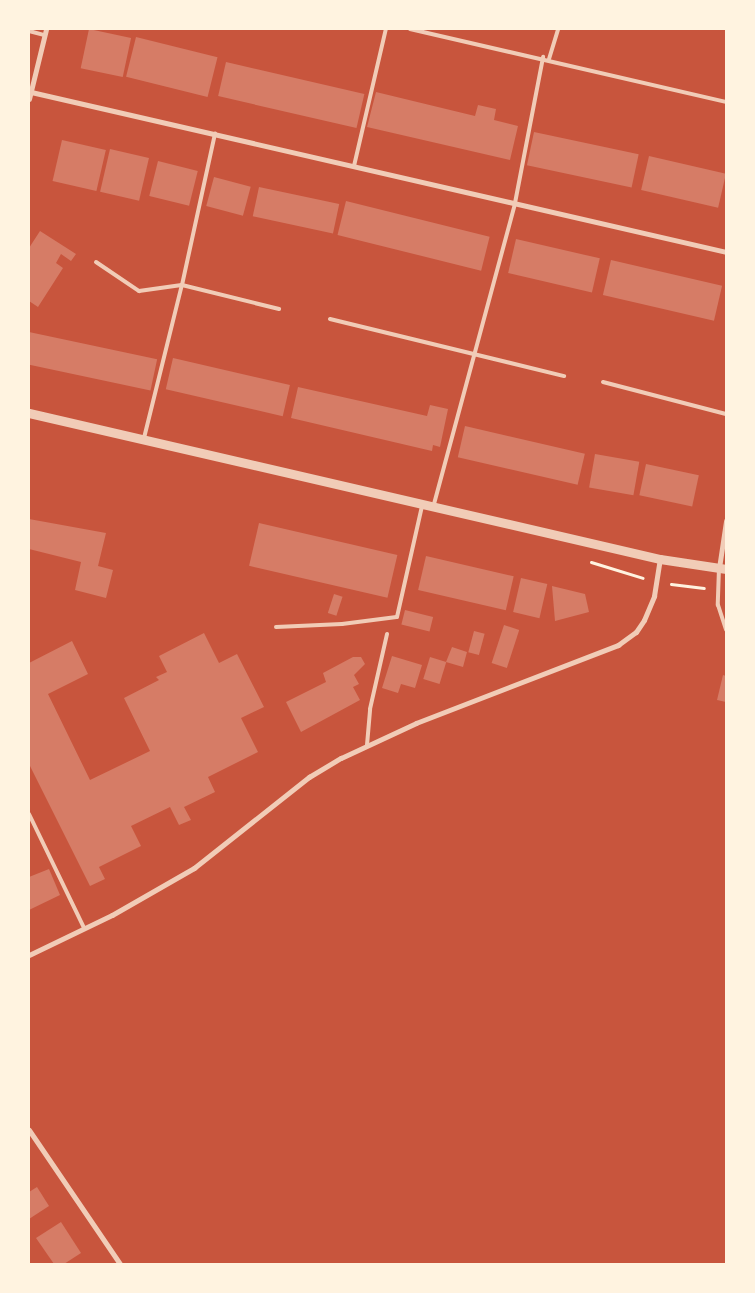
<!DOCTYPE html>
<html>
<head>
<meta charset="utf-8">
<style>
	body { margin:0 }
	#map { position:relative; width:755px; height:1293px; overflow:hidden; background:#c8553d; font-family:"Roboto Condensed",sans-serif }
	div>[style] { position:absolute }
	.building>* { inset:0; background:#d67c66; transform-origin:0 0 }
	.path>* { height:3px; margin:-1.5px; padding:0 1.5px; transform-origin:1.5px; border-radius:1.5px; background:#fff3e0 }
	.service>* { height:4px; margin:-2px; padding:0 2px; transform-origin:2px; border-radius:2px; background:#f1ccb7 }
	.minor>* { height:5px; margin:-2.5px; padding:0 2.5px; transform-origin:2.5px; border-radius:2.5px; background:#f1ccb7 }
	.tertiary>* { height:9px; margin:-4.5px; padding:0 4.5px; transform-origin:4.5px; border-radius:4.5px; background:#f1ccb7 }
	span { translate:-50% -50%; white-space:nowrap; text-align:center; line-height:1.15; -webkit-text-stroke:5px #fff3e0; paint-order:stroke }
	.frame { position:absolute; inset:0; border:30px solid #fff3e0; pointer-events:none }
</style>
</head>
<body>
<div id="map">
	<div class="building">
		<i style="left:89px;top:29px;width:43px;height:40px;rotate:12deg"></i>
		<i style="left:136px;top:37px;width:84px;height:41px;rotate:14deg"></i>
		<i style="left:226px;top:62px;width:142px;height:35px;rotate:13deg"></i>
		<i style="clip-path:polygon(376px 92px,475px 116px,478px 105px,496px 109px,494px 120px,518px 126px,510px 160px,367px 127px)"></i>
		<i style="left:534px;top:132px;width:107px;height:34px;rotate:12deg"></i>
		<i style="left:62px;top:140px;width:45px;height:42px;rotate:13deg"></i>
		<i style="left:110px;top:149px;width:40px;height:44px;rotate:13deg"></i>
		<i style="left:649px;top:156px;width:79px;height:35px;rotate:13deg"></i>
		<i style="left:158px;top:161px;width:41px;height:36px;rotate:14deg"></i>
		<i style="left:214px;top:177px;width:38px;height:30px;rotate:15deg"></i>
		<i style="left:259px;top:187px;width:82px;height:30px;rotate:12deg"></i>
		<i style="left:346px;top:201px;width:148px;height:35px;rotate:14deg"></i>
		<i style="clip-path:polygon(40px 231px,76px 254px,71px 261px,61px 254px,56px 263px,63px 268px,38px 307px,29px 301px,29px 248px)"></i>
		<i style="left:516px;top:239px;width:86px;height:35px;rotate:13deg"></i>
		<i style="left:611px;top:260px;width:114px;height:36px;rotate:13deg"></i>
		<i style="left:29px;top:332px;width:131px;height:32px;rotate:12deg"></i>
		<i style="left:173px;top:358px;width:120px;height:32px;rotate:13deg"></i>
		<i style="clip-path:polygon(298px 387px,427px 416px,430px 405px,448px 409px,440px 447px,433px 445px,432px 451px,291px 418px)"></i>
		<i style="left:465px;top:426px;width:123px;height:32px;rotate:13deg"></i>
		<i style="left:595px;top:454px;width:45px;height:34px;rotate:10deg"></i>
		<i style="left:646px;top:464px;width:54px;height:32px;rotate:12deg"></i>
		<i style="clip-path:polygon(29px 519px,106px 533px,98px 566px,113px 570px,106px 598px,75px 590px,81px 562px,29px 549px)"></i>
		<i style="left:259px;top:523px;width:142px;height:44px;rotate:13deg"></i>
		<i style="left:426px;top:556px;width:90px;height:35px;rotate:13deg"></i>
		<i style="left:521px;top:578px;width:27px;height:35px;rotate:13deg"></i>
		<i style="clip-path:polygon(552px 586px,585px 594px,589px 612px,555px 621px)"></i>
		<i style="left:334px;top:594px;width:9px;height:20px;rotate:18deg"></i>
		<i style="left:405px;top:610px;width:29px;height:15px;rotate:14deg"></i>
		<i style="left:504px;top:625px;width:16px;height:40px;rotate:18deg"></i>
		<i style="left:474px;top:631px;width:11px;height:22px;rotate:15deg"></i>
		<i style="clip-path:polygon(204px 633px,219px 663px,237px 654px,264px 707px,241px 718px,258px 752px,208px 777px,215px 792px,184px 807px,191px 820px,179px 825px,170px 807px,131px 826px,141px 846px,99px 867px,105px 879px,90px 886px,29px 764px,29px 663px,72px 641px,88px 674px,48px 694px,90px 780px,150px 751px,124px 698px,159px 680px,156px 677px,167px 672px,159px 656px)"></i>
		<i style="clip-path:polygon(452px 647px,467px 652px,463px 667px,446px 662px)"></i>
		<i style="clip-path:polygon(392px 656px,422px 665px,415px 688px,401px 684px,398px 693px,382px 688px)"></i>
		<i style="clip-path:polygon(353px 657px,361px 657px,365px 664px,354px 675px,359px 684px,353px 687px,360px 700px,301px 732px,286px 702px,326px 682px,323px 673px)"></i>
		<i style="left:430px;top:657px;width:17px;height:23px;rotate:17deg"></i>
		<i style="clip-path:polygon(723px 675px,726px 676px,726px 702px,717px 700px)"></i>
		<i style="clip-path:polygon(49px 869px,60px 895px,29px 910px,29px 877px)"></i>
		<i style="clip-path:polygon(37px 1187px,49px 1206px,29px 1219px,29px 1192px)"></i>
		<i style="clip-path:polygon(61px 1222px,81px 1253px,64px 1264px,54px 1264px,36px 1238px)"></i>
	</div>
	<div class="path">
		<i style="left:591px;top:562px;width:54px;rotate:17.1deg"></i>
		<i style="left:671px;top:584px;width:33px;rotate:7deg"></i>
	</div>
	<div class="service">
		<i style="left:410px;top:29px;width:324px;rotate:13deg"></i>
		<i style="left:29px;top:31px;width:16px;rotate:15deg"></i>
		<i style="left:549px;top:59px;width:31px;rotate:-73deg"></i>
		<i style="left:354px;top:166px;width:141px;rotate:-76.9deg"></i>
		<i style="left:96px;top:262px;width:52px;rotate:34deg"></i>
		<i style="left:139px;top:291px;width:43px;rotate:-7.9deg"></i>
		<i style="left:182px;top:285px;width:155px;rotate:-77.7deg"></i>
		<i style="left:330px;top:319px;width:241px;rotate:13.7deg"></i>
		<i style="left:603px;top:382px;width:127px;rotate:14.6deg"></i>
		<i style="left:144px;top:438px;width:158px;rotate:-76.1deg"></i>
		<i style="left:182px;top:285px;width:100px;rotate:13.9deg"></i>
		<i style="left:434px;top:504px;width:312px;rotate:-74.9deg"></i>
		<i style="left:515px;top:203px;width:149px;rotate:-79.1deg"></i>
		<i style="left:719px;top:568px;width:37px;rotate:92deg"></i>
		<i style="left:718px;top:605px;width:26px;rotate:72deg"></i>
		<i style="left:276px;top:627px;width:66px;rotate:-2.6deg"></i>
		<i style="left:342px;top:624px;width:55px;rotate:-7.3deg"></i>
		<i style="left:397px;top:617px;width:114px;rotate:-77.3deg"></i>
		<i style="left:367px;top:745px;width:36px;rotate:-85deg"></i>
		<i style="left:370px;top:709px;width:77px;rotate:-77.2deg"></i>
		<i style="left:29px;top:814px;width:127px;rotate:64.2deg"></i>
	</div>
	<div class="minor">
		<i style="left:31px;top:92px;width:713px;rotate:12.96deg"></i>
		<i style="left:29px;top:99px;width:72px;rotate:-76.3deg"></i>
		<i style="left:719px;top:568px;width:48px;rotate:-81.5deg"></i>
		<i style="left:29px;top:955px;width:92px;rotate:-25.7deg"></i>
		<i style="left:112px;top:915px;width:95px;rotate:-29.8deg"></i>
		<i style="left:194px;top:868px;width:147px;rotate:-38.4deg"></i>
		<i style="left:309px;top:777px;width:37px;rotate:-31deg"></i>
		<i style="left:341px;top:758px;width:83px;rotate:-25deg"></i>
		<i style="left:416px;top:723px;width:217px;rotate:-21.1deg"></i>
		<i style="left:618px;top:645px;width:22px;rotate:-36deg"></i>
		<i style="left:636px;top:632px;width:14px;rotate:-56deg"></i>
		<i style="left:644px;top:620px;width:26px;rotate:-67deg"></i>
		<i style="left:654px;top:596px;width:37px;rotate:-81deg"></i>
		<i style="left:29px;top:1130px;width:162px;rotate:55.8deg"></i>
	</div>
	<div class="tertiary">
		<i style="left:29px;top:413px;width:648px;rotate:13.03deg"></i>
		<i style="left:660px;top:559px;width:67px;rotate:8.6deg"></i>
	</div>
	<div class="frame"></div>
</div>
</body>
</html>
